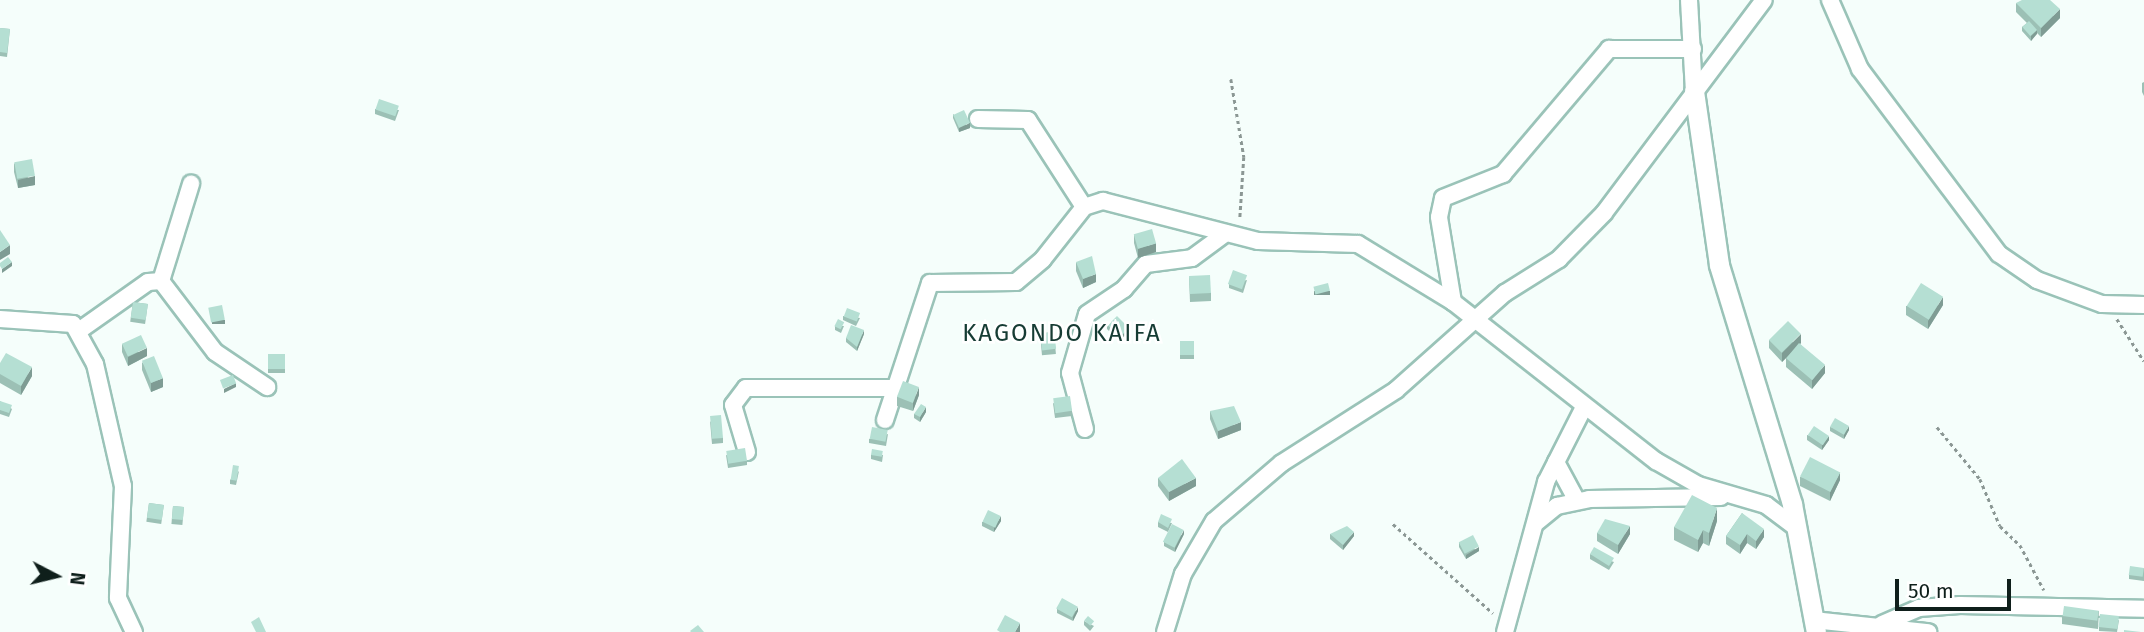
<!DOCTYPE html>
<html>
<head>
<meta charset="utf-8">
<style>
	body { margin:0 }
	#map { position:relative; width:2144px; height:632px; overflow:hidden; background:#f5fefb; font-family:"Fira Sans",sans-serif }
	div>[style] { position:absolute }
	.path>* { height:2.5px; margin-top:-1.25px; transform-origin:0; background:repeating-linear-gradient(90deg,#8b9794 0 3.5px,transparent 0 7px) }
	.roads { filter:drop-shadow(2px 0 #9ac3b8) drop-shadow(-2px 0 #9ac3b8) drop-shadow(0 2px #9ac3b8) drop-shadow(0 -2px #9ac3b8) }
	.minor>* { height:16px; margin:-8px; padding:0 8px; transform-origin:8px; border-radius:8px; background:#fff }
	.tertiary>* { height:19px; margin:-9.5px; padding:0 9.5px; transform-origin:9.5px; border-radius:9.5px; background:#fff }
	.wall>* { inset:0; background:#9cc0b5; transform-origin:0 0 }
	.shaded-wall>* { inset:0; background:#7f9c94; transform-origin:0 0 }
	.building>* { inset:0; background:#b5dfd3; transform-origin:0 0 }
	span { translate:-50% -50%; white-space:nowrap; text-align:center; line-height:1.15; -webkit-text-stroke:5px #fff; paint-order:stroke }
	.quarter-label { font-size:24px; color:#163c34; letter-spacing:2px }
	.north { position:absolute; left:21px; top:541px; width:70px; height:70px; -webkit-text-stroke:5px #fff; paint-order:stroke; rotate:97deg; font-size:19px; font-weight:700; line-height:28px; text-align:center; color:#0f1f1b }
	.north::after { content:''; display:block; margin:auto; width:24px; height:32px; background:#0f1f1b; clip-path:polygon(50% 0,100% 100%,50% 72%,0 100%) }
	.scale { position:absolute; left:1895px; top:579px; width:116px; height:32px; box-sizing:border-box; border:4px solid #0f1f1b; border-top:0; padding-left:9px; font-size:21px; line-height:24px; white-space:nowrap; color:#0f1f1b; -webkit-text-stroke:5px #fff; paint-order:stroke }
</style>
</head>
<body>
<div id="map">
	<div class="path">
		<i style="left:1231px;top:79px;width:79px;rotate:80.5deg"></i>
		<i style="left:1244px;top:157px;width:62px;rotate:93.7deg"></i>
		<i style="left:2117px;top:319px;width:50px;rotate:57.3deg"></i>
		<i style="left:1937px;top:427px;width:67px;rotate:50.4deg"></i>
		<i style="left:1980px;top:479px;width:51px;rotate:66.9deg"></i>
		<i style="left:2000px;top:526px;width:28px;rotate:44deg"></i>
		<i style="left:2020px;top:545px;width:51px;rotate:61.9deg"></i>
		<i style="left:1393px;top:524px;width:134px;rotate:41.7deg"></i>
	</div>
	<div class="roads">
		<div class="minor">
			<i style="left:1689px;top:0;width:91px;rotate:86.9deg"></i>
			<i style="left:1830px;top:0;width:75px;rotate:66.5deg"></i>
			<i style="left:1860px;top:69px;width:231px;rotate:53.1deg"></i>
			<i style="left:1999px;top:254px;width:46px;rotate:34.4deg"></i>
			<i style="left:2037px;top:280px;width:69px;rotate:20.3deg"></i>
			<i style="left:2102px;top:304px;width:42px;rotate:1.4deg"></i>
			<i style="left:978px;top:119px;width:50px;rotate:1.1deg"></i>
			<i style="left:1028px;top:120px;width:103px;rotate:57.2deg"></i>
			<i style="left:161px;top:281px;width:102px;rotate:-72.8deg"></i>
			<i style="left:1453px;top:302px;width:86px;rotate:-99.4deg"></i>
			<i style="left:1439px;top:217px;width:19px;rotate:-78deg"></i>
			<i style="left:1443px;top:198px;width:65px;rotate:-21.8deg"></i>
			<i style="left:1503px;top:174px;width:164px;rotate:-49.7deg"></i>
			<i style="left:1609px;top:49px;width:84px"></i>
			<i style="left:0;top:319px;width:73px;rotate:3.9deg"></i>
			<i style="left:73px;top:324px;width:46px;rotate:61.2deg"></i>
			<i style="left:95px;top:364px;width:125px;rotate:77.1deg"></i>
			<i style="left:123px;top:486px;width:112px;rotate:92.6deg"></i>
			<i style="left:118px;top:598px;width:38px;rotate:65deg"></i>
			<i style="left:80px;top:330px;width:83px;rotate:-35.2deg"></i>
			<i style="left:148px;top:282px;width:13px;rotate:-4deg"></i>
			<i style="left:161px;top:281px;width:89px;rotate:52.7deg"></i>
			<i style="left:215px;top:352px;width:63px;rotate:33.9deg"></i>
			<i style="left:885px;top:420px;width:144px;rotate:-71.8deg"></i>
			<i style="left:930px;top:283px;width:86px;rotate:-0.7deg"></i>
			<i style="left:1016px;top:282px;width:35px;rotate:-40deg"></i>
			<i style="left:1043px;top:259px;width:66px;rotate:-51.7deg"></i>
			<i style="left:1084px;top:207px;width:20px;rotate:-18deg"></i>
			<i style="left:1103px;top:201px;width:160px;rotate:14.5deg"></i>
			<i style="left:1258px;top:241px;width:100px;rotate:1.7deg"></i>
			<i style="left:1358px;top:244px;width:111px;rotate:31.4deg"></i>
			<i style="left:1453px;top:302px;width:258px;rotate:38.1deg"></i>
			<i style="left:1656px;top:461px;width:48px;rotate:29.7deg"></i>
			<i style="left:1698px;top:485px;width:71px;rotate:16.4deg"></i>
			<i style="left:1766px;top:505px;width:38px;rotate:37deg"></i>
			<i style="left:1085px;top:429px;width:58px;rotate:-105deg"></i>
			<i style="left:1070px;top:373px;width:61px;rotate:-73.9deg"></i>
			<i style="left:1087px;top:314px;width:45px;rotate:-34deg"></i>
			<i style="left:1124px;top:289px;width:33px;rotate:-49deg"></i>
			<i style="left:1146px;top:264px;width:46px;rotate:-7.4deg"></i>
			<i style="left:1192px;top:258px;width:42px;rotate:-36.3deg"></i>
			<i style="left:747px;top:452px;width:49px;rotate:-106.6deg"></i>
			<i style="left:733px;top:405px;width:21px;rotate:-53deg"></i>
			<i style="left:746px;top:388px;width:146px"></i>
			<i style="left:1556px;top:462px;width:44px;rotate:61.7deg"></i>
			<i style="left:1537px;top:522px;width:26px;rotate:-39deg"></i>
			<i style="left:1557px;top:506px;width:33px;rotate:-12deg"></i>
			<i style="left:1589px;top:499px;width:132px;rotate:-0.9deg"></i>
			<i style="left:1813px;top:620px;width:116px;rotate:6deg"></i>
			<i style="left:1882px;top:624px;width:40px;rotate:-23.4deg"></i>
			<i style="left:1919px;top:608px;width:41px;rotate:-4.2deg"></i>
			<i style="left:1960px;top:605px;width:184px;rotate:1.2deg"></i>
			<i style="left:1165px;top:632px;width:61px;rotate:-72.8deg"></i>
			<i style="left:1183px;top:574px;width:61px;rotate:-59.7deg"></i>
			<i style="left:1214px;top:521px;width:89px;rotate:-40.5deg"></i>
			<i style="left:1282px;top:463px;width:135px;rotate:-32.6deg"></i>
			<i style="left:1396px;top:390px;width:146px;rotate:-41.7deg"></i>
			<i style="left:1505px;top:293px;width:64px;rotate:-32.2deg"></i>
			<i style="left:1559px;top:259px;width:64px;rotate:-45.6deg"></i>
			<i style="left:1604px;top:213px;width:266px;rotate:-53.1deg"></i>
			<i style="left:1505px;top:632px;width:156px;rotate:-74.7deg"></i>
			<i style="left:1546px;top:482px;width:84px;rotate:-63.1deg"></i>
		</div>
		<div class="tertiary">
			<i style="left:1694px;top:91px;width:176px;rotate:81.8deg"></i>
			<i style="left:1719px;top:265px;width:250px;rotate:73deg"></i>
			<i style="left:1792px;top:504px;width:130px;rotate:79.4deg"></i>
		</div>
	</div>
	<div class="wall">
		<i style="clip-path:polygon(2016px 3px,2060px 18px,2041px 37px,2037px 33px,2031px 41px,2022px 31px,2022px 27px,2027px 23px,2016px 12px)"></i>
		<i style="clip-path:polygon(0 28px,10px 29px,7px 57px,0 56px)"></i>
		<i style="clip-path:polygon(2144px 82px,2144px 96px,2142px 92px,2142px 83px)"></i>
		<i style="clip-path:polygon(375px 109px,399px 110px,395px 121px,375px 114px)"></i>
		<i style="clip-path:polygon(953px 114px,970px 128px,959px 132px,953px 118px)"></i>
		<i style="clip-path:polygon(14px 163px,35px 185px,18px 188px,14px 172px)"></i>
		<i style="clip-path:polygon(1134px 235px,1156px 252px,1138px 258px,1134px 243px)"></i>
		<i style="clip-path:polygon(1076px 262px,1096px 282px,1083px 288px,1076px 271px)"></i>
		<i style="clip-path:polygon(1189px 277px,1211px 293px,1211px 301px,1190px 302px)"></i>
		<i style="clip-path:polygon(1247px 280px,1243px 293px,1229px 288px,1229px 284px)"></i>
		<i style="left:133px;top:302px;width:15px;height:20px;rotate:8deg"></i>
		<i style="clip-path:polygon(1943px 305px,1928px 329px,1906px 315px,1906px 306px)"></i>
		<i style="clip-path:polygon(843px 316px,860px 318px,856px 326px,843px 320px)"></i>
		<i style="clip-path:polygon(1107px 325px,1129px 332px,1119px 341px,1107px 329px)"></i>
		<i style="clip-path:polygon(835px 326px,844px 326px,841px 333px,835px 330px)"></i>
		<i style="left:1054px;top:332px;width:22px;height:14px;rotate:85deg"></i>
		<i style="clip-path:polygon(864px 334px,857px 351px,846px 342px,846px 338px)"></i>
		<i style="clip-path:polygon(1769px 340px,1801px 343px,1800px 344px,1825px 373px,1812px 389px,1786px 367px,1786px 358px,1791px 353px,1782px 362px,1769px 348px)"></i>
		<i style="left:1180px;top:341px;width:14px;height:18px"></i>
		<i style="clip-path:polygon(122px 344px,147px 356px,128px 366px,122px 352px)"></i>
		<i style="left:268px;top:354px;width:17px;height:19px"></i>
		<i style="clip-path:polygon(142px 362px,163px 387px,151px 392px,142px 370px)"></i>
		<i style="clip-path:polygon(0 363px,32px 376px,21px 395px,0 383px)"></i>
		<i style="clip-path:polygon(919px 395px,913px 411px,897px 406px,897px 397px)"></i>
		<i style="clip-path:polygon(0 401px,12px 409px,9px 417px,0 414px)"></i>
		<i style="clip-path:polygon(1053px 403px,1072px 411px,1072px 416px,1055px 418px)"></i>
		<i style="clip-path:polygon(1210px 411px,1241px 430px,1218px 439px,1210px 419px)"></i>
		<i style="clip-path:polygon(926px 412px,920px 422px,914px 418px,914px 414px)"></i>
		<i style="clip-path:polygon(710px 421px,723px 438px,723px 443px,712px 444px)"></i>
		<i style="clip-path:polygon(1830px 427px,1849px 430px,1844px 439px,1830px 431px)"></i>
		<i style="clip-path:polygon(888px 434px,886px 446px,869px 443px,869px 439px)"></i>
		<i style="clip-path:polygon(1807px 435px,1829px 440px,1822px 450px,1807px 440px)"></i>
		<i style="clip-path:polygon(726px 455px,747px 461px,747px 465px,728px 468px)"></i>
		<i style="clip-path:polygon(871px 455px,883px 455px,882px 462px,871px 459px)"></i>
		<i style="clip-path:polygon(239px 471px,236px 485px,230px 484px,230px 480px)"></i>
		<i style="clip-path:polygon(1800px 477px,1840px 480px,1830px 501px,1800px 486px)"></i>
		<i style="clip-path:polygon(1158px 478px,1196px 486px,1169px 501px,1158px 486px)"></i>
		<i style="left:149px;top:503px;width:15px;height:19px;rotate:8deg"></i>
		<i style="left:173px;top:506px;width:11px;height:18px;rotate:5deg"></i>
		<i style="clip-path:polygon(1742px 513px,1764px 537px,1756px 549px,1747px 543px,1740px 554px,1726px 544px,1726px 536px)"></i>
		<i style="clip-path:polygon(1001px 521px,994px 532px,982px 526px,982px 522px)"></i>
		<i style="clip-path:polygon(1717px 521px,1709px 546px,1703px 543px,1698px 552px,1674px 540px,1674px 527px)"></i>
		<i style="clip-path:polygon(1158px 522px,1172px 523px,1168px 532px,1158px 527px)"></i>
		<i style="clip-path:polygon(1597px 533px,1630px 534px,1618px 554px,1597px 541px)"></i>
		<i style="clip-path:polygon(1184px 534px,1175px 552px,1164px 546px,1164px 542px)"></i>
		<i style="clip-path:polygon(1330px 534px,1354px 536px,1343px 550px,1330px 539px)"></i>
		<i style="clip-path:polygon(1459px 542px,1479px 551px,1466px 559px,1459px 547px)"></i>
		<i style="clip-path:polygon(1590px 554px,1614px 562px,1609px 570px,1590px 559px)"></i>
		<i style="clip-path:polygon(2144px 568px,2144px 581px,2129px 579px,2129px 575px)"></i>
		<i style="clip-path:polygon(1057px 609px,1078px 611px,1073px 621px,1057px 613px)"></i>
		<i style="clip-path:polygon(2099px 611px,2098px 629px,2062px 624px,2062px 616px)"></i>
		<i style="clip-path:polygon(2119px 620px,2117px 632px,2099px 631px,2099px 627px)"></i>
		<i style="clip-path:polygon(1084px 621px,1094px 626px,1090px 631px,1084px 625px)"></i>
	</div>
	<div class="shaded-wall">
		<i style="clip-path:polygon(2060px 9px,2060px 18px,2041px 37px,2041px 28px)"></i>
		<i style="clip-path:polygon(2037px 30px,2037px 34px,2031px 41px,2031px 36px)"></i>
		<i style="clip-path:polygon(970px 123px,970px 128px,959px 132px,959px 128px)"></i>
		<i style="clip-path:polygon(35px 176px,35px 185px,18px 188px,18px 180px)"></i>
		<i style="clip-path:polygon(1156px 243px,1156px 252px,1138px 258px,1138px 249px)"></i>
		<i style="clip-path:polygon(10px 245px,10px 254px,0 260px,0 252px)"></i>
		<i style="clip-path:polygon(12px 262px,12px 266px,2px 273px,2px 269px)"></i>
		<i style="clip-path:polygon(1096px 274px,1096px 282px,1083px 288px,1083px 279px)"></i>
		<i style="left:1330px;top:291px;width:4px;height:16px;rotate:90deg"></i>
		<i style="clip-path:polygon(1943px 297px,1943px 305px,1928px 329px,1928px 321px)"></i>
		<i style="left:225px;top:320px;width:4px;height:13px;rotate:90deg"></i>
		<i style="clip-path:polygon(1129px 328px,1129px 332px,1119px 341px,1119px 337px)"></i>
		<i style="clip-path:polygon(864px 330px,864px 334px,857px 351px,857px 347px)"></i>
		<i style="clip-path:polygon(1801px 334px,1801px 343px,1782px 362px,1782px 353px)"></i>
		<i style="clip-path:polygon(147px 348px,147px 356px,128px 366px,128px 357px)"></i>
		<i style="clip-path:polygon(1825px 365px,1825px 373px,1812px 389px,1812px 380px)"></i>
		<i style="clip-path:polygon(32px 367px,32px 376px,21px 395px,21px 386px)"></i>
		<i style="clip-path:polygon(163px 378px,163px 387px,151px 392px,151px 383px)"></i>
		<i style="clip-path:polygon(236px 383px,236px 387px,224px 393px,224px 389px)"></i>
		<i style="clip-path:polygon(919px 387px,919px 395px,913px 411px,913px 403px)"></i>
		<i style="clip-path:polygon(926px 407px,926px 412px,920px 422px,920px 417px)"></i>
		<i style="clip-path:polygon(1241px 422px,1241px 430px,1218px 439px,1218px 431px)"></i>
		<i style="clip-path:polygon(1849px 426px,1849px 430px,1844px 439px,1844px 435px)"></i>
		<i style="clip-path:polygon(1829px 436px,1829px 440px,1822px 450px,1822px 445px)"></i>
		<i style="clip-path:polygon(1840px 472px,1840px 480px,1830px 501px,1830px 492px)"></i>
		<i style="clip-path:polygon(1196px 478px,1196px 486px,1169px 501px,1169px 492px)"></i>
		<i style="clip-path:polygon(1717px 508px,1717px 521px,1709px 546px,1709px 533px)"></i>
		<i style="clip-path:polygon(1001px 516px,1001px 521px,994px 532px,994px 528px)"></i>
		<i style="clip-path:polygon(1630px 526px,1630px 534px,1618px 554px,1618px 545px)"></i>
		<i style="clip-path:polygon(1764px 529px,1764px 537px,1756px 549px,1756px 541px)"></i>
		<i style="clip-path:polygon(1184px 530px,1184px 534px,1175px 552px,1175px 548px)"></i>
		<i style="clip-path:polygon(1703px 530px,1703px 543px,1698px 552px,1698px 540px)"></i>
		<i style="clip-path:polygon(1354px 532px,1354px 536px,1343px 550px,1343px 545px)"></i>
		<i style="clip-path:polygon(1747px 534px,1747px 543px,1740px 554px,1740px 545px)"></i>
		<i style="clip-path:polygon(1479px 547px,1479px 551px,1466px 559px,1466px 555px)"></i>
		<i style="clip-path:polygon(1078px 607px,1078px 611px,1073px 621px,1073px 617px)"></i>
		<i style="clip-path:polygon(1020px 623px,1020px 632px,1015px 632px)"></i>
	</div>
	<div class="building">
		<i style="clip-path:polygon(2022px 0,2050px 0,2060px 9px,2041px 28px,2016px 3px)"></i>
		<i style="left:2029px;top:21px;width:12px;height:9px;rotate:48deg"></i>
		<i style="clip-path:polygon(0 28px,10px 29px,7px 53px,0 52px)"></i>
		<i style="left:379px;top:99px;width:21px;height:11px;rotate:19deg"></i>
		<i style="left:964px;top:110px;width:14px;height:12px;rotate:65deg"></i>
		<i style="left:32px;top:159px;width:17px;height:18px;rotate:80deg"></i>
		<i style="left:1152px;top:229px;width:15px;height:19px;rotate:74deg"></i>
		<i style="clip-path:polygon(0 230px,10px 245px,0 252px)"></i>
		<i style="clip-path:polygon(1092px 256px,1096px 274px,1083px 279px,1076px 262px)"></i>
		<i style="clip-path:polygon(8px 257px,12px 262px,2px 269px,0 266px,0 263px)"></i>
		<i style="left:1233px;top:270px;width:15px;height:15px;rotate:20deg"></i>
		<i style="left:1210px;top:275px;width:18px;height:21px;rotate:87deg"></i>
		<i style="left:1328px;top:283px;width:8px;height:15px;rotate:76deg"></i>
		<i style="left:1921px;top:283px;width:26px;height:27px;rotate:32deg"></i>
		<i style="left:133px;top:302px;width:15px;height:16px;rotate:8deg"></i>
		<i style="left:222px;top:305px;width:15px;height:14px;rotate:79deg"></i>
		<i style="left:847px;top:308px;width:14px;height:9px;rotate:21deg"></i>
		<i style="left:1117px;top:316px;width:17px;height:13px;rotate:45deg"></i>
		<i style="left:838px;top:319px;width:7px;height:8px;rotate:27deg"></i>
		<i style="left:1788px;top:321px;width:18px;height:27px;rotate:45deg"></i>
		<i style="clip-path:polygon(851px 325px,864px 330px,857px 347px,846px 338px)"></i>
		<i style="left:1054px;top:332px;width:17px;height:14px;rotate:83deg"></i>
		<i style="left:141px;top:335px;width:14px;height:21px;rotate:65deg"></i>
		<i style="left:1180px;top:341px;width:14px;height:14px"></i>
		<i style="left:1799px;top:343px;width:34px;height:20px;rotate:40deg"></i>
		<i style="clip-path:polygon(6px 353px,32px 367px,21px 386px,0 374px,0 363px)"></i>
		<i style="left:268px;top:354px;width:17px;height:15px"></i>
		<i style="left:154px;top:356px;width:24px;height:13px;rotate:68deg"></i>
		<i style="left:233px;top:375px;width:9px;height:14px;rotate:69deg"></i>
		<i style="left:903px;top:381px;width:17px;height:17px;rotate:21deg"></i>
		<i style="left:1070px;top:396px;width:15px;height:17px;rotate:82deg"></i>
		<i style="clip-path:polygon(0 401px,12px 405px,9px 413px,0 410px)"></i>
		<i style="clip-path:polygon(921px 404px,926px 407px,920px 417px,914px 414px)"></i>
		<i style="clip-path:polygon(1234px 406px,1241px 422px,1218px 431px,1210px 411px)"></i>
		<i style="left:721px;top:415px;width:23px;height:11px;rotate:85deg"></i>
		<i style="left:1835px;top:418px;width:16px;height:10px;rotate:30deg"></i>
		<i style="left:1814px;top:426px;width:18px;height:11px;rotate:34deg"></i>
		<i style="left:872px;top:427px;width:16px;height:12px;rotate:11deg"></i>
		<i style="left:745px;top:448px;width:13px;height:19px;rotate:81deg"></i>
		<i style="left:872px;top:449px;width:11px;height:6px;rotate:10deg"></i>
		<i style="left:1810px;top:457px;width:34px;height:22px;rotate:27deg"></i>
		<i style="clip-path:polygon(1182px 459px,1196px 478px,1169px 492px,1158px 478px)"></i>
		<i style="left:233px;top:465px;width:6px;height:15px;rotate:9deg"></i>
		<i style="clip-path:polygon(1692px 495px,1717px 508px,1709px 533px,1703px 530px,1698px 540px,1674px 527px)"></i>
		<i style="left:149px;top:503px;width:15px;height:15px;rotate:8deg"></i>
		<i style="left:173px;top:506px;width:11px;height:13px;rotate:5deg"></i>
		<i style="left:988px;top:510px;width:14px;height:13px;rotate:25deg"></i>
		<i style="clip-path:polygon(1742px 513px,1764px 529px,1756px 541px,1747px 534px,1740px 545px,1726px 536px)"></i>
		<i style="clip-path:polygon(1161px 514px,1172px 519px,1168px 528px,1158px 522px)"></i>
		<i style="clip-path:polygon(1605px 519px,1630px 526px,1618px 545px,1597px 533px)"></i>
		<i style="left:1172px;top:524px;width:13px;height:20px;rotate:27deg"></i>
		<i style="clip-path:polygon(1347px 526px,1354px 532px,1343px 545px,1330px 534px)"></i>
		<i style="left:1473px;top:535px;width:13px;height:16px;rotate:63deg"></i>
		<i style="clip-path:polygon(1594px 547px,1614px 558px,1609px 566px,1590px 554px)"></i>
		<i style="left:2130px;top:566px;width:14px;height:9px;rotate:8deg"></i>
		<i style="left:1062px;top:598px;width:18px;height:12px;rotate:29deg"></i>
		<i style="left:2064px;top:606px;width:35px;height:10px;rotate:8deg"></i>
		<i style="left:2100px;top:614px;width:19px;height:13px;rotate:6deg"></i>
		<i style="clip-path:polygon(1005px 615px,1020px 623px,1015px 632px,1000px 632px,997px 630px)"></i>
		<i style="left:1088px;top:616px;width:8px;height:6px;rotate:40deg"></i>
		<i style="clip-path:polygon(259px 617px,266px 632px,256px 632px,251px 622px)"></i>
		<i style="clip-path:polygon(698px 625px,704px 632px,691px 632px,690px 631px)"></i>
		<i style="clip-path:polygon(2124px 630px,2141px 632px,2124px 632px)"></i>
	</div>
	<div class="quarter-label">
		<span style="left:1062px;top:334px">KAGONDO KAIFA</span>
	</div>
	<div class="north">N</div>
	<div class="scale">50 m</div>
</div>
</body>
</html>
